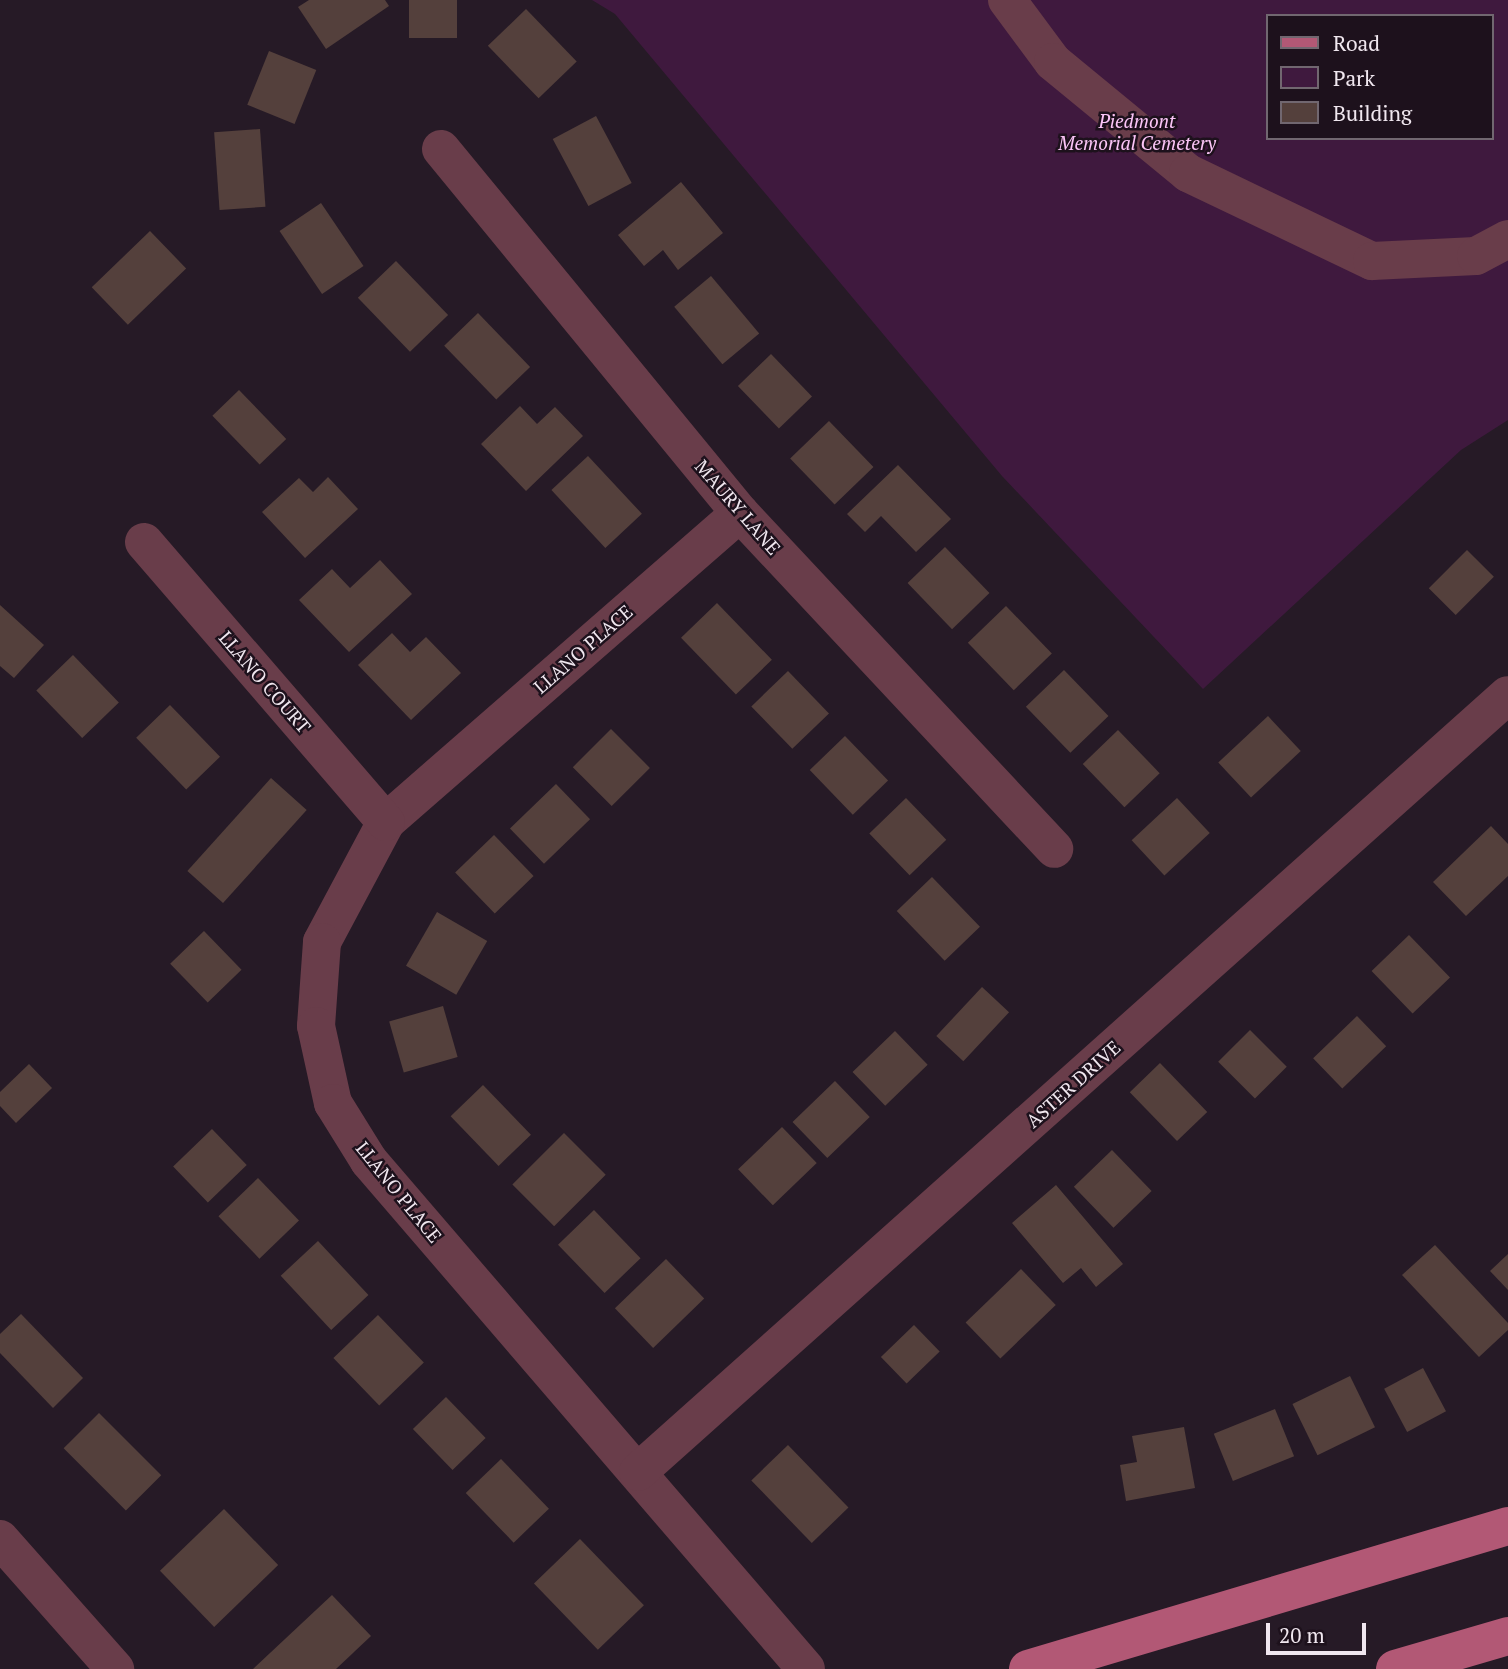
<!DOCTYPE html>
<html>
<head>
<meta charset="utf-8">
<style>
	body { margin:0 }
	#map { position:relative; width:1508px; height:1669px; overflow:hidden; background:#261a26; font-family:"PT Serif",serif }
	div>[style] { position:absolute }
	.green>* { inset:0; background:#3f193e }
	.building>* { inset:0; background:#54403c; transform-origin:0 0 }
	.minor>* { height:38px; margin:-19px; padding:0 19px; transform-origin:19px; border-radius:19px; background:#693d4a }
	.major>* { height:38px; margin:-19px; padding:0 19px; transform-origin:19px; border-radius:19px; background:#b25875 }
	span { translate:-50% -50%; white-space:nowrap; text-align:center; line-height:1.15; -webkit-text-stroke:5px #1d111c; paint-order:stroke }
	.park-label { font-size:19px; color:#fbc5f7; font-style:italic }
	.street-label { font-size:19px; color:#f0e7ef }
	.legend { position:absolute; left:1266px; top:14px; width:228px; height:126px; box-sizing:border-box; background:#1d111c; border:2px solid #716770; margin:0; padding:9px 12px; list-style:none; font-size:21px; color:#f0e7ef }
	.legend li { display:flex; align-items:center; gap:14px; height:35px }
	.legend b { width:35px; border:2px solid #716770 }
	.scale { position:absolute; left:1266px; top:1623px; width:100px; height:32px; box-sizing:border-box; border:4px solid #f0e7ef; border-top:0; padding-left:9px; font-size:21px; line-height:24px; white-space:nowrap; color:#f0e7ef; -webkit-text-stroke:5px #1d111c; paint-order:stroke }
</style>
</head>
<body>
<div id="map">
	<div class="green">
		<i style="clip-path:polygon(evenodd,592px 0,1508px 0,1508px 420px,1461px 450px,1203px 689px,1002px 476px,615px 14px,592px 0,1268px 16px,1492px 16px,1492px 138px,1268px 138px,1268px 16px)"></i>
	</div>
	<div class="building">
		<i style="clip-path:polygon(309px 0,385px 0,389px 6px,326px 49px,298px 7px)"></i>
		<i style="left:409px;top:0;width:48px;height:38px"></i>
		<i style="left:526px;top:9px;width:73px;height:53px;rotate:46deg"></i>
		<i style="left:269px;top:51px;width:51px;height:58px;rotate:22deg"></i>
		<i style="left:596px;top:116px;width:76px;height:49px;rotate:62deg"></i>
		<i style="left:260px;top:129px;width:78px;height:46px;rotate:86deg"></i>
		<i style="clip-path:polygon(681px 182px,723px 233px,678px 270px,663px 250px,644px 266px,618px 235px)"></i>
		<i style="left:321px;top:203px;width:76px;height:50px;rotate:56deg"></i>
		<i style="left:150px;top:231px;width:52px;height:81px;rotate:46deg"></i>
		<i style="left:396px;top:261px;width:75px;height:53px;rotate:46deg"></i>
		<i style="left:711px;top:276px;width:75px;height:48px;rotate:50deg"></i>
		<i style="left:478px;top:313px;width:75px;height:47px;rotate:46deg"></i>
		<i style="left:771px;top:354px;width:59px;height:46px;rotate:46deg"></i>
		<i style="left:239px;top:390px;width:68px;height:37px;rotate:46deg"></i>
		<i style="clip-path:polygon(520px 406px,537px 424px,555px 407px,583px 436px,526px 491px,481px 444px)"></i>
		<i style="left:829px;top:421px;width:64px;height:54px;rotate:46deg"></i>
		<i style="left:588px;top:456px;width:79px;height:50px;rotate:47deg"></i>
		<i style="clip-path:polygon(898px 465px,951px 519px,916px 552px,881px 516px,865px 532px,847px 514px)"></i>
		<i style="clip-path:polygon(328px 477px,358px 509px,305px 558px,262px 512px,299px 478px,313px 492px)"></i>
		<i style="left:945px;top:547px;width:64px;height:52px;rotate:46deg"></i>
		<i style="left:1467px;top:550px;width:38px;height:54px;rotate:45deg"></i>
		<i style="clip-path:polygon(380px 560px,412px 594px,349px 652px,299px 600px,332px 569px,350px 588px)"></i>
		<i style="left:717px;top:603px;width:79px;height:50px;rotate:46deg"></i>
		<i style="clip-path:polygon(0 605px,44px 645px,14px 678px,0 666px)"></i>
		<i style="left:1006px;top:606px;width:66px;height:53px;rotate:46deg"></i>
		<i style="clip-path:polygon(392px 633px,410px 652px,426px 637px,461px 673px,411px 720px,358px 665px)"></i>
		<i style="left:73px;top:655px;width:66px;height:51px;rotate:46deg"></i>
		<i style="left:1064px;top:670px;width:64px;height:53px;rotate:46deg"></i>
		<i style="left:788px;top:671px;width:59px;height:51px;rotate:46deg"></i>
		<i style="left:170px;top:705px;width:72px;height:47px;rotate:46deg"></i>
		<i style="left:1268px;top:716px;width:48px;height:68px;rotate:47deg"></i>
		<i style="left:611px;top:729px;width:55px;height:54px;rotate:45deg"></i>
		<i style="left:1118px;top:730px;width:60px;height:49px;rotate:46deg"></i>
		<i style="left:845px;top:736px;width:62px;height:49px;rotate:46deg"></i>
		<i style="left:271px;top:778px;width:48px;height:125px;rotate:42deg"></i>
		<i style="left:556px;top:784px;width:49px;height:64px;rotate:46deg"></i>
		<i style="left:906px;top:798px;width:58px;height:51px;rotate:46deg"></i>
		<i style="left:1177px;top:798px;width:48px;height:62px;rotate:47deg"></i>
		<i style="clip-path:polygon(1491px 826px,1508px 844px,1508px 876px,1466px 916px,1433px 882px)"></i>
		<i style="left:494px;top:835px;width:57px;height:54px;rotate:46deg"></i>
		<i style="left:932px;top:877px;width:69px;height:49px;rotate:46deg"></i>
		<i style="left:437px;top:912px;width:58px;height:62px;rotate:30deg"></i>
		<i style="left:204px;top:931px;width:54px;height:47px;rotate:46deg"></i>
		<i style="left:1409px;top:935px;width:59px;height:52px;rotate:46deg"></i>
		<i style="left:982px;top:987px;width:37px;height:67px;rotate:43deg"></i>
		<i style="left:443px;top:1006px;width:53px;height:56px;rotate:74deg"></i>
		<i style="left:1357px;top:1016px;width:42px;height:61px;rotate:46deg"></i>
		<i style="left:1250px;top:1030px;width:52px;height:45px;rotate:45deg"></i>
		<i style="left:895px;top:1031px;width:47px;height:59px;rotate:46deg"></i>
		<i style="left:1160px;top:1063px;width:68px;height:42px;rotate:46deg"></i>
		<i style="clip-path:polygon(29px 1064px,52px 1088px,16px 1123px,0 1106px,0 1092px)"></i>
		<i style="left:835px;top:1081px;width:50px;height:59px;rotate:46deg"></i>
		<i style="left:483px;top:1085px;width:69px;height:45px;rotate:46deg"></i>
		<i style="left:782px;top:1127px;width:50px;height:61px;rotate:46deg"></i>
		<i style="left:212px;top:1129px;width:50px;height:54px;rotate:46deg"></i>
		<i style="left:564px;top:1133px;width:59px;height:73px;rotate:45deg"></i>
		<i style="left:1112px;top:1150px;width:57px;height:53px;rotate:46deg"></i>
		<i style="left:258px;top:1178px;width:59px;height:55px;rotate:46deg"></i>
		<i style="clip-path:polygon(1056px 1185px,1123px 1264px,1096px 1287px,1081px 1268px,1063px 1283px,1012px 1223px)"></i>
		<i style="left:594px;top:1210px;width:67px;height:50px;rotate:46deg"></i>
		<i style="left:318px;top:1241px;width:74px;height:51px;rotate:47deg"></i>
		<i style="clip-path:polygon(1435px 1245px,1508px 1323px,1508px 1330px,1479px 1357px,1402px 1275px)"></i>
		<i style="clip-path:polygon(1508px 1254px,1508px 1290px,1490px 1271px)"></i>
		<i style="left:666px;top:1259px;width:55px;height:71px;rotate:46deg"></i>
		<i style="left:1021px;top:1269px;width:50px;height:77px;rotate:46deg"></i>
		<i style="clip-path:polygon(21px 1314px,83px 1378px,53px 1408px,0 1353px,0 1334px)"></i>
		<i style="left:378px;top:1315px;width:66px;height:62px;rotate:46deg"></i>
		<i style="left:914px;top:1325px;width:37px;height:46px;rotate:46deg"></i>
		<i style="left:1423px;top:1368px;width:49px;height:44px;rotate:62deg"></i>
		<i style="left:1350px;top:1376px;width:57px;height:64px;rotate:64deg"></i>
		<i style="left:446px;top:1397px;width:57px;height:46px;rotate:46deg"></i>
		<i style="left:1275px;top:1409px;width:51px;height:66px;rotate:68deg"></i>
		<i style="left:99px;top:1413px;width:88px;height:50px;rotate:45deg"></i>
		<i style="clip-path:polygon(1184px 1427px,1195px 1488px,1126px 1501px,1120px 1465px,1137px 1462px,1132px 1436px)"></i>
		<i style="left:788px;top:1445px;width:87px;height:51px;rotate:46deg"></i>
		<i style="left:501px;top:1459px;width:69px;height:49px;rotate:46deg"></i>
		<i style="left:224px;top:1509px;width:78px;height:89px;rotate:46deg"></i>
		<i style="left:580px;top:1539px;width:92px;height:64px;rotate:46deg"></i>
		<i style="clip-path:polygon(332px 1595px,371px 1636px,336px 1669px,253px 1669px)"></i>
	</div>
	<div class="minor">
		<i style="left:1007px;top:0;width:77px;rotate:53.4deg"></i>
		<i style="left:1053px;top:62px;width:175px;rotate:39.4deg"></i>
		<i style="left:1188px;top:173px;width:204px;rotate:25.6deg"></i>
		<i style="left:1372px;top:261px;width:104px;rotate:-2.8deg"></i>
		<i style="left:1476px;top:256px;width:36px;rotate:-28deg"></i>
		<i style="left:441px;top:149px;width:471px;rotate:50.6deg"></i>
		<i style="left:740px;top:513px;width:460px;rotate:46.9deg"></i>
		<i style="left:740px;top:513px;width:470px;rotate:138.9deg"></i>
		<i style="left:386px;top:822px;width:136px;rotate:118.1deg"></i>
		<i style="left:322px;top:942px;width:84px;rotate:94.1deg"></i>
		<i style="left:316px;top:1026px;width:79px;rotate:77.6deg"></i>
		<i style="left:333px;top:1103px;width:68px;rotate:58.2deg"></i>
		<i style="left:369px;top:1161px;width:670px;rotate:49.3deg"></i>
		<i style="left:144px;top:542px;width:370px;rotate:49.2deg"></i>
		<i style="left:638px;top:1472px;width:1166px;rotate:-41.77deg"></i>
		<i style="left:0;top:1539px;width:174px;rotate:48.5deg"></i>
	</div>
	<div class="major">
		<i style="left:1028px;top:1669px;width:501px;rotate:-16.59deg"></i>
		<i style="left:1395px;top:1669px;width:118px;rotate:-16.3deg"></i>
	</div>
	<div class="park-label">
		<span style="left:1137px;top:132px">Piedmont<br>Memorial Cemetery</span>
	</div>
	<div class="street-label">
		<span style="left:738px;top:507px;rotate:49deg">MAURY LANE</span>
		<span style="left:583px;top:649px;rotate:-41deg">LLANO PLACE</span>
		<span style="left:265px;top:682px;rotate:49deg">LLANO COURT</span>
		<span style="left:1073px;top:1084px;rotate:-42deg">ASTER DRIVE</span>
		<span style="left:399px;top:1192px;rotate:51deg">LLANO PLACE</span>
	</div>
	<ul class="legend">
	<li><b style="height:9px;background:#b25875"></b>Road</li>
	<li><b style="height:19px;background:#3f193e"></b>Park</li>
	<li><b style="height:19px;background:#54403c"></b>Building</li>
	</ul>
	<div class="scale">20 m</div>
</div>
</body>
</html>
